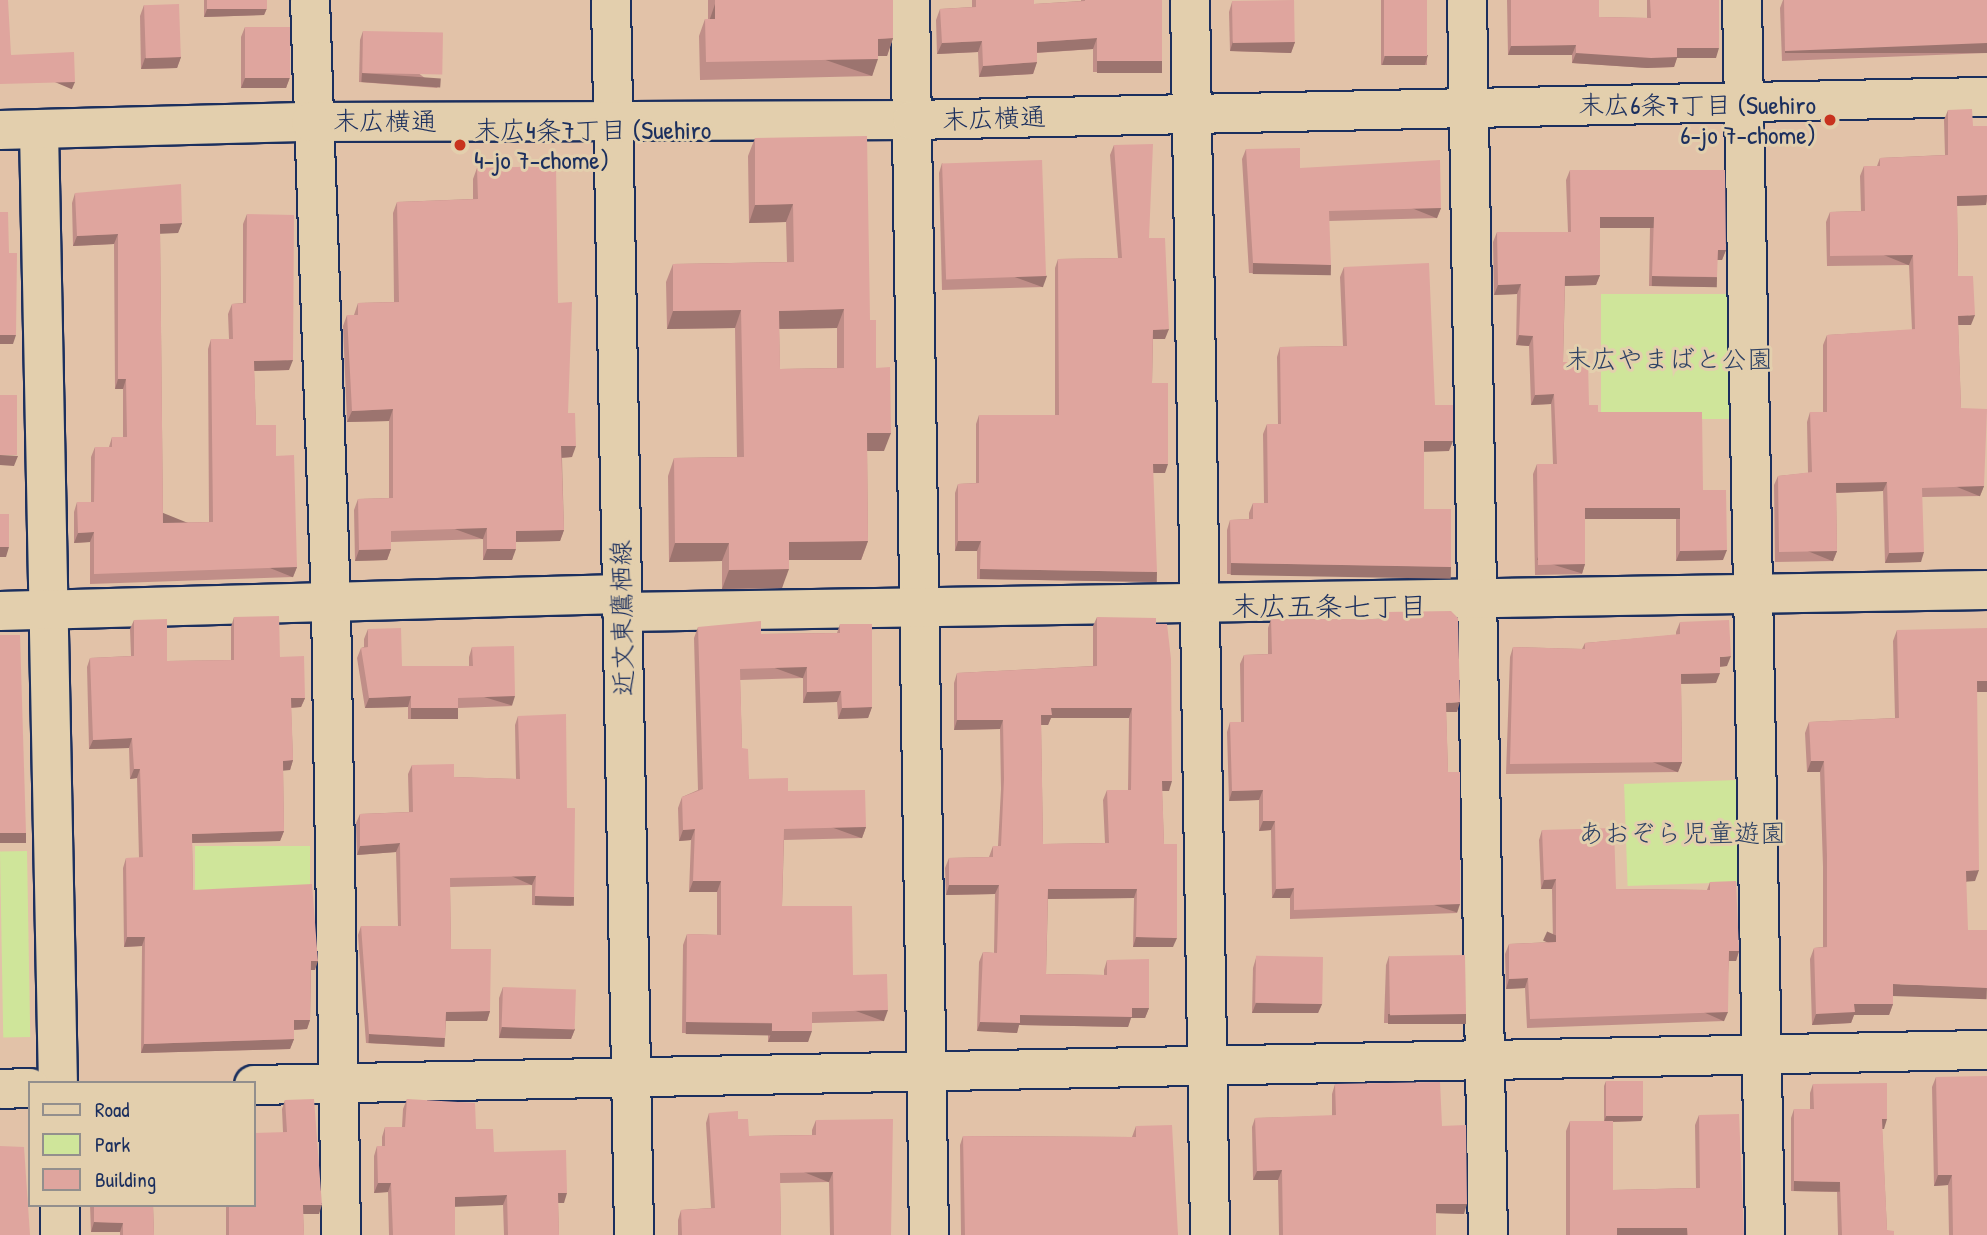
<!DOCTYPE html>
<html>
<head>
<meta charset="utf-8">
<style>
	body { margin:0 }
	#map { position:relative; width:1987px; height:1235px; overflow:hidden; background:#e2c2a8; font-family:"Patrick Hand","Klee One",sans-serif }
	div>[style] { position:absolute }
	.green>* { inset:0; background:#cfe59a; transform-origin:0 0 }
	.roads { filter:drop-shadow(2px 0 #1b2f5e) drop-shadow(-2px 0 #1b2f5e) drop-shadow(0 2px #1b2f5e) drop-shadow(0 -2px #1b2f5e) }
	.minor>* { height:38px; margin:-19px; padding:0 19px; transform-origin:19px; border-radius:19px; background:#e3cfad }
	.tertiary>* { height:38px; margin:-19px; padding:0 19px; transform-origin:19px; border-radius:19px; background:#e3cfad }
	.wall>* { inset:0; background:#c08e88; transform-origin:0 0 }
	.shaded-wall>* { inset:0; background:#9c746f; transform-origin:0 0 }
	.building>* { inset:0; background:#dfa59e; transform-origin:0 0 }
	.dots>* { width:19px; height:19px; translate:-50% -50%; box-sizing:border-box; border:4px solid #e3cfad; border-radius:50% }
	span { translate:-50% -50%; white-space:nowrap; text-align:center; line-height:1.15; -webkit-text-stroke:6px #e3cfad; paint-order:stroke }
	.poi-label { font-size:26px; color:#1b2f5e }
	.right { translate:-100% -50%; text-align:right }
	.left { translate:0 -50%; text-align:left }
	.street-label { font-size:26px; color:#1b2f5e }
	.park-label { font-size:26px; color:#2d4164 }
	.neighbourhood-label { font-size:28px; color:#1b2f5e }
	.legend { position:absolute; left:28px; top:1081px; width:228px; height:126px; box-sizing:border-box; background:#e3cfad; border:2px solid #938f8d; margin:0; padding:9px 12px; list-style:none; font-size:21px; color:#1b2f5e }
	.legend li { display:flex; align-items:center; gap:14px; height:35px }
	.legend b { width:35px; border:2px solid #938f8d }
</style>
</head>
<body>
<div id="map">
	<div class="green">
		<i style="left:1735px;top:294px;width:125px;height:134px;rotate:90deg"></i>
		<i style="left:1737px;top:780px;width:102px;height:113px;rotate:88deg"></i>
		<i style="left:195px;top:846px;width:115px;height:47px"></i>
		<i style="left:27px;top:851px;width:186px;height:27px;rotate:89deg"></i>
	</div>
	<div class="roads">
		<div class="minor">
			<i style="left:310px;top:0;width:604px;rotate:88.01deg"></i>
			<i style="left:331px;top:604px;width:631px;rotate:89.09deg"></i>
			<i style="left:910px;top:0;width:1235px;rotate:89.12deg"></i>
			<i style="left:1190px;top:0;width:1235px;rotate:89.07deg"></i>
			<i style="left:1467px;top:0;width:1235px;rotate:89.03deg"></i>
			<i style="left:1742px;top:0;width:1235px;rotate:88.93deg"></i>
			<i style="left:39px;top:130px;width:953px;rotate:88.86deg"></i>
			<i style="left:0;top:611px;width:621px;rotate:-1.57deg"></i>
			<i style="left:622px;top:612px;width:1365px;rotate:-0.92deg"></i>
			<i style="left:254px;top:1085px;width:1733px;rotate:-1.16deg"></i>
			<i style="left:0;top:1089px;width:30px;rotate:-2deg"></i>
			<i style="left:60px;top:1205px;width:30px;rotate:90deg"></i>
		</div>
		<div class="tertiary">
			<i style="left:611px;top:0;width:1235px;rotate:88.93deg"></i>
			<i style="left:0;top:130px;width:311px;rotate:-1.5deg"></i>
			<i style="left:311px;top:122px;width:601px;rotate:-0.19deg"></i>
			<i style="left:912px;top:120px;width:1075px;rotate:-1.23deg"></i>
		</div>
	</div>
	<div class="wall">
		<i style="clip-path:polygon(204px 0,267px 0,267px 8px,264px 15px,204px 17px)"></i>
		<i style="clip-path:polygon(708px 0,893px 0,893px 38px,887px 56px,878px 56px,872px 76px,700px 80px,699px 36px,705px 19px,708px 19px)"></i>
		<i style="clip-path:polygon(972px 0,1034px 0,1034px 4px,1081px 1px,1081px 0,1162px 0,1162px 61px,1158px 72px,1093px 72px,1093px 49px,1037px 53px,1037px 62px,1033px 74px,979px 77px,978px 52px,937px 54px,936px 20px,940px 9px,972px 7px)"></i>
		<i style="left:1381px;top:0;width:46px;height:65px"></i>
		<i style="clip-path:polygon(1507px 0,1599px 0,1599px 17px,1647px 18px,1647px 0,1719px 0,1716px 58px,1677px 58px,1674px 67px,1647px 68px,1572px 63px,1572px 55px,1508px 55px)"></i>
		<i style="clip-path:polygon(1783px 0,1987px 0,1987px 53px,1782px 61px,1780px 8px)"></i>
		<i style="clip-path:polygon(1232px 2px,1295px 42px,1291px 53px,1230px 51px,1229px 12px)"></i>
		<i style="clip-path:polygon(144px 5px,181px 57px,177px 68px,141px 69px,140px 16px)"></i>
		<i style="clip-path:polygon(245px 27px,290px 77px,286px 88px,241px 88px,241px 37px)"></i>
		<i style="clip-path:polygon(363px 31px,438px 88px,359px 82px,360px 40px)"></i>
		<i style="clip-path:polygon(1948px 110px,1973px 126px,1987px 126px,1987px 201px,1986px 205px,1957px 206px,1958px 276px,1971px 325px,1958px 325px,1961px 408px,1984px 486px,1980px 496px,1922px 497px,1921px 562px,1885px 563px,1883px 491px,1836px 493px,1837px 551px,1833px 561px,1775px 562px,1774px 485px,1778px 476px,1808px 473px,1807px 422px,1810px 412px,1823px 412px,1823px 345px,1827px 335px,1912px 330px,1909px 265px,1827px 266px,1826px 222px,1830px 212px,1861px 211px,1860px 176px,1864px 166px,1877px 166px,1880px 158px,1945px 155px,1944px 120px)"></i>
		<i style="clip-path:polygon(evenodd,755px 138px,870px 320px,884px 451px,867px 451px,868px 541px,861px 560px,789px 560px,782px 588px,722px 589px,722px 561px,669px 562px,668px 476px,674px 458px,737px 457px,735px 328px,667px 329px,666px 282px,673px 264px,787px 262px,786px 222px,749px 223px,748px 156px,755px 138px,837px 328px,837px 368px,780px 369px,779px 329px,837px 328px)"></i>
		<i style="clip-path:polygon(1114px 145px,1149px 238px,1165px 339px,1153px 339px,1152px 383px,1165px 473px,1153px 473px,1153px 582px,977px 579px,977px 551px,955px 551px,955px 493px,958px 484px,976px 483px,976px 424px,979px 415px,1055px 415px,1055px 268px,1058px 259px,1118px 258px,1110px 155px)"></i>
		<i style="clip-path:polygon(1246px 149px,1300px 168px,1441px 208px,1437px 218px,1329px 221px,1327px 275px,1249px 273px,1242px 159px)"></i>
		<i style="clip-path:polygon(942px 163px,1043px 287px,942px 290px,939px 173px)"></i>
		<i style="clip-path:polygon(477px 168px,558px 303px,572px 457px,562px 458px,564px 530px,560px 541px,516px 542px,512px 560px,483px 560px,483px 539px,391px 542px,391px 549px,387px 560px,355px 561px,354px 510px,358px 499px,389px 498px,389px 421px,347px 422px,343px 326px,347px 315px,354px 315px,358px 303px,394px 302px,393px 213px,397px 202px,473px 199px,473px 179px)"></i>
		<i style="clip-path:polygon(1570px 170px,1726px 250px,1722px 260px,1717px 260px,1717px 277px,1713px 287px,1649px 286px,1650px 227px,1600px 227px,1600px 275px,1596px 285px,1565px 286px,1563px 362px,1589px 405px,1703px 490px,1723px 560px,1676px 561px,1676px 518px,1585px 518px,1585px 564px,1582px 574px,1535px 575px,1533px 474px,1537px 464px,1553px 464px,1551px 404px,1531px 405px,1529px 346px,1516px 345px,1517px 294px,1494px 295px,1493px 242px,1497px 232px,1568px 232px,1566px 180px)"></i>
		<i style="clip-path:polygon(75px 193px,182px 223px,178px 233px,160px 233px,163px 523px,209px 522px,208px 349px,211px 339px,229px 339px,228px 314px,232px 304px,243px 303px,243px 224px,247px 214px,289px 370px,254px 371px,256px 425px,276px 456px,297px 567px,293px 577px,90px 584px,90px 542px,74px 543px,74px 512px,77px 502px,91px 502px,91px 457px,95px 447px,109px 447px,112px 437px,123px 437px,123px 389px,115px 389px,114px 244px,73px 246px,72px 203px)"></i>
		<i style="clip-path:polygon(1344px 267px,1435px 405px,1449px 451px,1424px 451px,1424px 509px,1451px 567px,1447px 577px,1227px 574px,1227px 530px,1230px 520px,1249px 519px,1249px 513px,1253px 503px,1264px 503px,1263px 434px,1267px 424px,1278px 424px,1277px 357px,1280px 347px,1343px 346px,1340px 277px)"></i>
		<i style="clip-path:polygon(1386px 612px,1457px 712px,1446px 712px,1448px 772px,1457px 913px,1290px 919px,1290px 898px,1272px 898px,1271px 830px,1259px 831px,1259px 800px,1229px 801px,1227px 732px,1230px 722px,1241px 722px,1240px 664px,1244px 655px,1268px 654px,1268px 628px,1271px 619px,1383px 619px)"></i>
		<i style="clip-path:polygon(234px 617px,280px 657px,305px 698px,301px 707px,291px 708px,293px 760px,290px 770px,283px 770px,284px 831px,280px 841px,192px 843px,193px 890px,315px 970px,311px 970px,310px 1020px,307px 1029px,294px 1030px,294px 1039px,290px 1049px,141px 1053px,142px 946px,124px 947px,123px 868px,126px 858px,139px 858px,137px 778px,130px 779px,129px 748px,89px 749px,87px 667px,90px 658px,131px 656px,130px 629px,134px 620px,167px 661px,231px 660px,231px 627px)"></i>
		<i style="clip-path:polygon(evenodd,1097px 617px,1169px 791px,1162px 791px,1164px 844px,1173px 947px,1133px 947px,1134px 898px,1048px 899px,1046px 974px,1104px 975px,1104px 970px,1107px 960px,1149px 1008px,1145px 1018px,1131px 1018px,1128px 1027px,1019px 1025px,1017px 1033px,977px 1031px,979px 962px,983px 952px,994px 953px,995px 894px,946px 895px,945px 868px,949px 858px,989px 857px,993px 846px,998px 846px,1001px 789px,1000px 729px,954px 730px,954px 683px,957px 673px,1093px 666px,1093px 626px,1097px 617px,1051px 718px,1129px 718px,1128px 790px,1107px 790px,1103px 800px,1105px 843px,1043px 844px,1041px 725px,1048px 725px,1051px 718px)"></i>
		<i style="clip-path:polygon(1680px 622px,1727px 666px,1720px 667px,1716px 683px,1681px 684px,1682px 762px,1678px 772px,1506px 774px,1510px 657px,1513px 647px,1582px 649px,1585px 643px,1676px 635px,1676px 632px)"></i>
		<i style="clip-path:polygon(840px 624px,872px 707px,868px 718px,838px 719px,837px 702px,803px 703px,803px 678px,740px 680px,742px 748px,749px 779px,788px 791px,866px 827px,862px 838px,784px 840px,782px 906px,853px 975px,884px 1021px,812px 1023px,808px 1042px,768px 1042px,768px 1034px,682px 1033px,683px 945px,687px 934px,717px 935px,717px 892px,689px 892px,691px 840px,679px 841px,678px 808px,682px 797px,698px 790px,694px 638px,698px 627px,761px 634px,837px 633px)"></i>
		<i style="clip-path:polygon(368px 629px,402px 666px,469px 666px,469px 657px,472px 647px,512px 706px,458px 708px,454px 719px,408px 719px,408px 707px,365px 708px,357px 658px,361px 648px,364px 647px,364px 639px)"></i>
		<i style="clip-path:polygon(1897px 630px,1977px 692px,1975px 881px,1967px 881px,1893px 995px,1893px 1004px,1889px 1015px,1854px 1015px,1851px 1023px,1812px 1025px,1810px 959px,1814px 948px,1823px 947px,1823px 867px,1820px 772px,1807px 772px,1805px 733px,1809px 722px,1895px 718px,1893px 641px)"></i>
		<i style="clip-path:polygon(518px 716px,567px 808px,574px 897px,571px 906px,532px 905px,532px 885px,450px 887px,451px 949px,490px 1011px,487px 1021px,446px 1021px,445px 1038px,442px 1047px,366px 1043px,358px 935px,361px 926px,398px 926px,396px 852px,357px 855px,356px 823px,360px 814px,409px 812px,408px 774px,412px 765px,454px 777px,516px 779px,515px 725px)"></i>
		<i style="clip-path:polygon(1542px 830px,1616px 889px,1707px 890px,1710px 882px,1739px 951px,1736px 961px,1729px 961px,1724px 1021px,1527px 1028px,1525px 988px,1506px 989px,1505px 954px,1509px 944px,1553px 942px,1552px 889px,1541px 889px,1539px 840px)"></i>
		<i style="clip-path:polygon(1389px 956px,1466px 1014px,1463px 1023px,1384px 1023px,1386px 965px)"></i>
		<i style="clip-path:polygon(1256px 958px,1322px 1004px,1318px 1013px,1252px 1013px,1253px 968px)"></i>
		<i style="clip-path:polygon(503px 987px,575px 1029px,571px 1039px,499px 1038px,499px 998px)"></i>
		<i style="clip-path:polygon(1936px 1077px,1987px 1235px,1949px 1235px,1948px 1185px,1934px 1186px,1932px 1087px)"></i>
		<i style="clip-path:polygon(1606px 1081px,1643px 1116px,1641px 1121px,1613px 1122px,1613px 1190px,1696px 1188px,1695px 1125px,1699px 1115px,1744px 1235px,1566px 1235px,1566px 1131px,1570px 1121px,1604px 1121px,1604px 1086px)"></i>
		<i style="clip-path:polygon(1335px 1084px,1442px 1126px,1464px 1214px,1436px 1213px,1436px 1235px,1279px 1235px,1278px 1180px,1253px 1180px,1252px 1127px,1255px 1118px,1332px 1116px,1332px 1094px)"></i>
		<i style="clip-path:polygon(1813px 1084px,1884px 1129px,1882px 1129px,1887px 1230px,1894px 1235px,1838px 1235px,1837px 1192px,1791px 1191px,1791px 1118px,1794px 1109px,1810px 1109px,1810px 1093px)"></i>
		<i style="clip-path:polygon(407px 1099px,476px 1129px,494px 1152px,564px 1203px,558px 1203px,559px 1235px,504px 1235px,503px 1205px,455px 1206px,455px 1235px,389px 1235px,388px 1192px,374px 1193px,374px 1156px,377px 1146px,382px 1146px,382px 1137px,385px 1127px,402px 1127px,403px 1109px)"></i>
		<i style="clip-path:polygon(285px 1100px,319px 1214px,303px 1214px,304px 1235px,226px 1235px,226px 1205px,254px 1205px,283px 1132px,282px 1109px)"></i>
		<i style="clip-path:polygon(709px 1113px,738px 1119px,749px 1136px,812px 1135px,812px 1130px,816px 1120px,891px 1235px,830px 1235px,829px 1182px,780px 1183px,781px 1235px,678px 1235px,678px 1220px,681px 1210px,711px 1208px,706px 1123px)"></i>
		<i style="clip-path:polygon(1136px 1126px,1178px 1235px,961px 1235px,960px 1145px,963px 1136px,1132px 1137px)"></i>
		<i style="clip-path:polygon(90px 1205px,153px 1205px,154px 1235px,120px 1235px,120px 1232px,91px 1232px)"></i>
	</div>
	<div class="shaded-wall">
		<i style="clip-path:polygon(267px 8px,264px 15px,204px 17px,207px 9px)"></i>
		<i style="clip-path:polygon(893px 38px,887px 56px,872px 56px,878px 39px)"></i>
		<i style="clip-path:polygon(1097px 38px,1093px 49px,1032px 53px,1037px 42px)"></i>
		<i style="clip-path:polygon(982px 41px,978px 52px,937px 54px,942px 43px)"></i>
		<i style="clip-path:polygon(1233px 41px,1295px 42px,1291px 53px,1230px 51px)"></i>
		<i style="left:1987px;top:43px;width:10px;height:202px;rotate:90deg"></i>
		<i style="clip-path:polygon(1576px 45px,1572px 55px,1508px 55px,1511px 46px)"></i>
		<i style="clip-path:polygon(1677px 48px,1719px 48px,1716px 58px,1677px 58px,1674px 67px,1647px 68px,1572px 63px,1576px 53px)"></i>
		<i style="clip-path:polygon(1428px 55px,1425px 65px,1382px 65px,1385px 56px)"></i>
		<i style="clip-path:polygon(181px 57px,177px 68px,141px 69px,145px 58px)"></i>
		<i style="left:878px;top:59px;width:18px;height:172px;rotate:109deg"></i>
		<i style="left:1097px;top:61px;width:65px;height:12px"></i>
		<i style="clip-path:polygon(1037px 62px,1033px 74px,979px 77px,983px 66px)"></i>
		<i style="left:362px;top:73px;width:79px;height:9px;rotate:4deg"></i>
		<i style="clip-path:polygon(290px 77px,286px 88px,241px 88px,245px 78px)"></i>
		<i style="left:75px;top:82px;width:8px;height:75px;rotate:113deg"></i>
		<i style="clip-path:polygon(1987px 195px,1986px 205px,1953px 206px,1957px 196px)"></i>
		<i style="clip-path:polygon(793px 204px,786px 222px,749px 223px,755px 205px)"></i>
		<i style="left:1441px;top:208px;width:11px;height:112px;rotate:112deg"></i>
		<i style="left:1600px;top:217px;width:54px;height:11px"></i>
		<i style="clip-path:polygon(182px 223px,178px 233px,156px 234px,160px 224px)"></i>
		<i style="clip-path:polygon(118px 234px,114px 244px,73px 246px,77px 236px)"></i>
		<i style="clip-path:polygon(1718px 250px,1726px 250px,1722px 260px,1714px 260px)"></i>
		<i style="left:1913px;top:255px;width:11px;height:83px;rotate:112deg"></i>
		<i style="left:1253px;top:263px;width:78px;height:11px;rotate:1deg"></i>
		<i style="clip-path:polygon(1600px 275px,1596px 285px,1561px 286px,1565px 276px)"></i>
		<i style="left:1047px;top:276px;width:12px;height:101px;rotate:110deg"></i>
		<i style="left:1652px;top:276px;width:65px;height:10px;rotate:1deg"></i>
		<i style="clip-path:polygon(1521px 284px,1517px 294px,1494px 295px,1498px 285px)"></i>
		<i style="clip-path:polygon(844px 309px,837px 328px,772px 329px,779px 311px)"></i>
		<i style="clip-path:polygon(741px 310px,735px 328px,667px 329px,673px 311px)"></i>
		<i style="clip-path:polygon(1975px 315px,1971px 325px,1954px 325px,1958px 316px)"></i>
		<i style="clip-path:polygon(1169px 329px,1165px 339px,1150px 339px,1153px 330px)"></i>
		<i style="clip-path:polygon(0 335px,16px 335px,13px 344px,0 344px)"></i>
		<i style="clip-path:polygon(1519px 335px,1533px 336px,1529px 346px,1516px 345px)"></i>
		<i style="clip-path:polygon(293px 360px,289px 370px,250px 371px,254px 361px)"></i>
		<i style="clip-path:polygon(118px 379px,126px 379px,123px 389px,115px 389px)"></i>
		<i style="clip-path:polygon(1554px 394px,1551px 404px,1531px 405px,1535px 395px)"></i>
		<i style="clip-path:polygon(393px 409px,389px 421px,347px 422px,352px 411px)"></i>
		<i style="clip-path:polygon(867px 433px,891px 433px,884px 451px,860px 451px)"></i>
		<i style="clip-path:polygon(1424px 441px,1453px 441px,1449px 451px,1420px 452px)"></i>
		<i style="clip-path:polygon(561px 446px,576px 446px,572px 457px,557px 458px)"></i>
		<i style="clip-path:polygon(0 455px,18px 456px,14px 466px,0 465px)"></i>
		<i style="clip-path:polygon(1153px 464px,1168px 464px,1165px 473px,1149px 473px)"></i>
		<i style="clip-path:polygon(1887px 482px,1883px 491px,1832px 493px,1836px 483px)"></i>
		<i style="left:1984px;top:486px;width:11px;height:62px;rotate:112deg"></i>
		<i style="left:1585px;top:508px;width:95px;height:11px"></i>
		<i style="left:487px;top:528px;width:12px;height:96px;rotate:110deg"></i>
		<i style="clip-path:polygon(564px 530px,560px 541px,512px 542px,516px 531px)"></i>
		<i style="clip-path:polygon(94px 532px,90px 542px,74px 543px,78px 533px)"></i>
		<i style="clip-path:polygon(868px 541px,861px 560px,782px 560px,789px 542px)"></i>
		<i style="clip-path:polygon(958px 541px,981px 541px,977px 551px,955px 551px)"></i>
		<i style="clip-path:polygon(675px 543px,729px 543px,722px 561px,669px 562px)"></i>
		<i style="clip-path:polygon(0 547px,9px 547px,6px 557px,0 557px)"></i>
		<i style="clip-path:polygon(391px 549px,387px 560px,355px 561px,359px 550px)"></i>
		<i style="clip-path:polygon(487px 549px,516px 549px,512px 560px,483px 560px)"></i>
		<i style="clip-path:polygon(1727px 550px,1723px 560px,1676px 561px,1680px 551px)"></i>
		<i style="left:1837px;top:551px;width:11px;height:58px;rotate:112deg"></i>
		<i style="clip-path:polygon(1924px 552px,1921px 562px,1885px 563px,1889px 553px)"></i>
		<i style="left:1231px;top:563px;width:220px;height:12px;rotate:1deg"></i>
		<i style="left:1585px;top:564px;width:10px;height:47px;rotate:107deg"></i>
		<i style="left:297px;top:567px;width:11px;height:203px;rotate:112deg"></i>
		<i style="clip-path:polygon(789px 569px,782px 588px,722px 589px,729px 570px)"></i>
		<i style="left:980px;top:569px;width:177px;height:10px;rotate:1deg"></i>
		<i style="clip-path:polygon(1731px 656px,1727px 666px,1716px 667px,1720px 657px)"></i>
		<i style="left:807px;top:667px;width:12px;height:67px;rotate:110deg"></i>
		<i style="clip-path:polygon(1720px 673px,1716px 683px,1677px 684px,1681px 674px)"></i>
		<i style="clip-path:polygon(1977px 681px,1987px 681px,1987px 692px,1973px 692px)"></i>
		<i style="clip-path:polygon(841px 691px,837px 702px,803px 703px,807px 692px)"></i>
		<i style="clip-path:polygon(411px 696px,408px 707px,365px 708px,369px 698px)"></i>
		<i style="left:515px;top:696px;width:10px;height:57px;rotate:107deg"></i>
		<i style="clip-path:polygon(291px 698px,305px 698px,301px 707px,287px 708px)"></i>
		<i style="clip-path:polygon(1460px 702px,1457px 712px,1443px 712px,1446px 703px)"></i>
		<i style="clip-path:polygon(872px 707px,868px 718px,838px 719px,842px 708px)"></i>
		<i style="left:411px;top:708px;width:47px;height:11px"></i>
		<i style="clip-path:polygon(1051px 708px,1132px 708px,1129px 718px,1051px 718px,1048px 725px,1038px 725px,1041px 715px)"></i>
		<i style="clip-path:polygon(957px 720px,1003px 720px,1000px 729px,954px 730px)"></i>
		<i style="clip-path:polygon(132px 738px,129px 748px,89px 749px,93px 740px)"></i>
		<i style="clip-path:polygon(293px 760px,290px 770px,280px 771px,283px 761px)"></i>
		<i style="clip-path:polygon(1811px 761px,1824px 761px,1820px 772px,1807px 772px)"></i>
		<i style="left:1682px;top:762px;width:11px;height:172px;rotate:112deg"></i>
		<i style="clip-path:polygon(134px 769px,140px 769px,137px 778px,130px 779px)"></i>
		<i style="clip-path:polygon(1162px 781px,1172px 781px,1169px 791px,1158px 791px)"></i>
		<i style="clip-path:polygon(1263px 790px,1259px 800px,1229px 801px,1232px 791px)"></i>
		<i style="clip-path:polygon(1263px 821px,1275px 821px,1271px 830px,1259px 831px)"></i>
		<i style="left:866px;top:827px;width:12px;height:82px;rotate:110deg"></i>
		<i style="clip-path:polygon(695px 829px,691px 840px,679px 841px,683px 830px)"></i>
		<i style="clip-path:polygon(284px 831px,280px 841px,189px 843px,192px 834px)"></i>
		<i style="left:0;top:833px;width:26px;height:10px"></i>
		<i style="clip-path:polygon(400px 843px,396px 852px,357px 855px,360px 846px)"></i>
		<i style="clip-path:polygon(1979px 870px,1975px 881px,1962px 882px,1966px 871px)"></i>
		<i style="left:536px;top:876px;width:10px;height:86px;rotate:114deg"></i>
		<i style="clip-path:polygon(1556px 879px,1552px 889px,1541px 889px,1544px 880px)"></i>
		<i style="clip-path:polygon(693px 881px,721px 881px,717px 892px,689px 892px)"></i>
		<i style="clip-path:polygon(949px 885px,999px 885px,995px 894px,946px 895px)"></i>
		<i style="clip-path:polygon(1294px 888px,1290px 898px,1272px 898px,1276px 889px)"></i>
		<i style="clip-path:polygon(1048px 889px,1137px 889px,1134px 898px,1044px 899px)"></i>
		<i style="left:535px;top:896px;width:39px;height:9px;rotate:1deg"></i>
		<i style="left:1460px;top:904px;width:9px;height:166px;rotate:108deg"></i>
		<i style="clip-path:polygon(127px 937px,145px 937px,142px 946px,124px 947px)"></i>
		<i style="clip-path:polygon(1136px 937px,1177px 938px,1173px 947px,1133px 947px)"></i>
		<i style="clip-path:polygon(1729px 951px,1739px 951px,1736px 961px,1726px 961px)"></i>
		<i style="clip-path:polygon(311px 961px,318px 961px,315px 970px,307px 970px)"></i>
		<i style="clip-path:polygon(1528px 978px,1525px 988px,1506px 989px,1509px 979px)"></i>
		<i style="left:1893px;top:984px;width:94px;height:12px;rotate:2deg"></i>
		<i style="clip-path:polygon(1256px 1003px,1322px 1004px,1318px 1013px,1252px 1013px)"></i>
		<i style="clip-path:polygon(1854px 1004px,1893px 1004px,1889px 1015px,1854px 1015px,1851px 1023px,1812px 1025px,1816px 1014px)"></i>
		<i style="clip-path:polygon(1132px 1008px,1149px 1008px,1145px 1018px,1131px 1018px,1128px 1027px,1019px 1025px,1017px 1033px,977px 1031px,980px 1022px,1020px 1015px)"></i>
		<i style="left:888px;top:1010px;width:12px;height:76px;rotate:110deg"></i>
		<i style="clip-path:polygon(490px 1011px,487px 1021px,443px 1021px,446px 1012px)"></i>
		<i style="left:1728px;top:1012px;width:10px;height:198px;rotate:114deg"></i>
		<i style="left:1388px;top:1014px;width:78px;height:10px"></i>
		<i style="clip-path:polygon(294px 1020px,310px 1020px,307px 1029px,291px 1030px)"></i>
		<i style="left:686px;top:1022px;width:86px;height:12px;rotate:1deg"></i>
		<i style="clip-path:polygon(502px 1027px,575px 1029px,571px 1039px,499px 1038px)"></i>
		<i style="clip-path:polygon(772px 1031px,812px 1031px,808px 1042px,768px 1042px)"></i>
		<i style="left:369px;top:1034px;width:76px;height:9px;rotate:3deg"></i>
		<i style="clip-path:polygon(294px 1039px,290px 1049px,141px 1053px,144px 1044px)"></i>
		<i style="clip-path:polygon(1606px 1116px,1643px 1116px,1641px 1121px,1604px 1122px)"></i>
		<i style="clip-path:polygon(1882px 1119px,1887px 1119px,1884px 1129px,1879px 1129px)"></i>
		<i style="clip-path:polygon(1282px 1170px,1278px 1180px,1253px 1180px,1257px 1171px)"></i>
		<i style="left:833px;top:1172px;width:11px;height:53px;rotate:112deg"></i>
		<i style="clip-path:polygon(1938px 1175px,1952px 1175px,1948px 1185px,1934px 1186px)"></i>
		<i style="left:1794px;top:1181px;width:46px;height:10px;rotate:1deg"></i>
		<i style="clip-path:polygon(378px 1183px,391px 1183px,388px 1192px,374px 1193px)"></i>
		<i style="clip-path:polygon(558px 1193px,567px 1193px,564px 1203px,555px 1203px)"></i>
		<i style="clip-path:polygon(507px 1195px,503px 1205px,451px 1207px,455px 1197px)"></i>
		<i style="clip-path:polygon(1436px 1204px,1467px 1204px,1464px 1214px,1432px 1213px)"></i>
		<i style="clip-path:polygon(303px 1205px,322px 1205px,319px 1214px,300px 1214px)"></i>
		<i style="clip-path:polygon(94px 1222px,123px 1223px,120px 1232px,91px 1232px)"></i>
		<i style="left:1617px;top:1228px;width:70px;height:7px"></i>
	</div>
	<div class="building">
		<i style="clip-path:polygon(0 0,8px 0,11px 55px,74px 52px,75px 82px,0 84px)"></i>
		<i style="left:207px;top:0;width:60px;height:9px"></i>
		<i style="clip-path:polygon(715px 0,893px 0,893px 38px,878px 39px,878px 59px,706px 62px,705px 19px,715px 19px)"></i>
		<i style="clip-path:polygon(976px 0,1034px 0,1034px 4px,1085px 1px,1085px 0,1162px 0,1162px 61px,1097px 61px,1097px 38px,1037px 42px,1037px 62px,983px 66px,982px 41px,942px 43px,940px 9px,976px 7px)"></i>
		<i style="left:1294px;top:0;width:42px;height:62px;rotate:89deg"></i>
		<i style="left:1384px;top:0;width:43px;height:56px"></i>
		<i style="clip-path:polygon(1511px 0,1599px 0,1599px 17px,1651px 18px,1650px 0,1719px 0,1719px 48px,1677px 48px,1677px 57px,1651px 58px,1576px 53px,1576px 45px,1511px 46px)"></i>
		<i style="clip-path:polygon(1784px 0,1987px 0,1987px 43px,1785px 51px)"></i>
		<i style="left:179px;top:4px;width:53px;height:35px;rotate:88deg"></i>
		<i style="left:245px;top:27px;width:45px;height:51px"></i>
		<i style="left:363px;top:31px;width:80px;height:42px;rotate:1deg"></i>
		<i style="clip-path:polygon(1972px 109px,1973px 126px,1987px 126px,1987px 195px,1957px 196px,1958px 276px,1973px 276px,1975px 315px,1958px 316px,1961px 408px,1987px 409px,1984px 486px,1922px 488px,1924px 552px,1889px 553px,1887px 482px,1836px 483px,1837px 551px,1779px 552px,1778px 476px,1812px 472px,1810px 412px,1827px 412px,1827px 335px,1915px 329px,1913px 255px,1830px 256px,1830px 212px,1865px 211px,1864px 166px,1880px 166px,1880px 158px,1948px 155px,1948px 110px)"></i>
		<i style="clip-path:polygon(evenodd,867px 136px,870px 320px,876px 320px,876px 368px,890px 367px,891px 433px,867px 433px,868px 541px,789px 542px,789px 569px,729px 570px,729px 543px,675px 543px,674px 458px,744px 457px,741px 310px,673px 311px,673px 264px,794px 262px,793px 204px,755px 205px,755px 138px,867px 136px,844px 309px,844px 368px,780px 369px,779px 311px,844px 309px)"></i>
		<i style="clip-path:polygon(1153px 144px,1149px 238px,1165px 238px,1169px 329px,1153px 330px,1152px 383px,1168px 383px,1168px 464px,1153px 464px,1157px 572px,980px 569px,981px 541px,958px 541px,958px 484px,979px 483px,979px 415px,1059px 415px,1058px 259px,1122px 258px,1114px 145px)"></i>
		<i style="clip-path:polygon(1300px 148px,1300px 168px,1440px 160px,1441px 208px,1329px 211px,1331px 265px,1253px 263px,1246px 149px)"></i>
		<i style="left:1042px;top:160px;width:116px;height:100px;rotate:88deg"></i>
		<i style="clip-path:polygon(556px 166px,558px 303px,572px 302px,568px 413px,575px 413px,576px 446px,561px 446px,564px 530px,516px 531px,516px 549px,487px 549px,487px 528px,391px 531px,391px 549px,359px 550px,358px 499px,393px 498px,393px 409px,352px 411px,347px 315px,358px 315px,358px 303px,399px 302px,397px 202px,478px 199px,477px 168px)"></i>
		<i style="clip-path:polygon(1570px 170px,1725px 170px,1726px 250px,1718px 250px,1717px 277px,1652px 276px,1654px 217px,1600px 217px,1600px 275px,1565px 276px,1563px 362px,1588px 362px,1589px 405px,1598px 405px,1598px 412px,1702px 412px,1703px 490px,1726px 490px,1727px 550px,1680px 551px,1680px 508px,1585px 508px,1585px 564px,1538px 565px,1537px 464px,1557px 464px,1554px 394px,1535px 395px,1533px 336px,1519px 335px,1521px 284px,1498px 285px,1497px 232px,1571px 232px)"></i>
		<i style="clip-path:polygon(181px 184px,182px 223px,160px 224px,163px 523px,213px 522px,211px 339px,233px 339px,232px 304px,246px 303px,247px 214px,294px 215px,293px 360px,254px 361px,256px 425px,276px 425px,276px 456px,294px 455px,297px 567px,94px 574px,94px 532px,78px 533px,77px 502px,94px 502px,95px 447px,112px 447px,112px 437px,127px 437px,126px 379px,118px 379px,118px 234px,77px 236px,75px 193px)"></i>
		<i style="clip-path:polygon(0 212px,8px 212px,9px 253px,17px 253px,16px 335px,0 335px)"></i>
		<i style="clip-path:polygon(1429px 263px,1435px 405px,1453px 405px,1453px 441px,1424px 441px,1424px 509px,1451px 509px,1451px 567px,1231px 563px,1230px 520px,1253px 519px,1253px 503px,1268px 503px,1267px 424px,1281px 424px,1280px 347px,1347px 346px,1344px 267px)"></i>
		<i style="left:0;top:395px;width:17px;height:60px"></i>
		<i style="left:0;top:514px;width:9px;height:33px"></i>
		<i style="clip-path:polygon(1451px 611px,1458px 618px,1460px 702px,1446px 703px,1448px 772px,1460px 772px,1460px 904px,1294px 910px,1294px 888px,1276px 889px,1275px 821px,1263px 821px,1263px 790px,1232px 791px,1230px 722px,1244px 722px,1244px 655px,1272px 654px,1271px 619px,1386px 619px,1386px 612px)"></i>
		<i style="clip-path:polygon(279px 616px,280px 657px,304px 656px,305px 698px,291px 698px,293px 760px,283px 761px,284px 831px,192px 834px,193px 890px,312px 884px,318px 961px,311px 961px,310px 1020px,294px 1020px,294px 1039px,144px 1044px,145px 937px,127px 937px,126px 858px,143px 857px,140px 769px,134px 769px,132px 738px,93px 740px,90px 658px,134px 656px,134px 620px,167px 619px,167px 661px,234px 660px,234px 617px)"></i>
		<i style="clip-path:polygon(evenodd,1097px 617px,1156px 618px,1156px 624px,1167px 624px,1171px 659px,1172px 781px,1162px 781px,1164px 844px,1177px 844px,1177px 938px,1136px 937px,1137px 889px,1048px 889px,1046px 974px,1107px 975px,1107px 960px,1149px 959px,1149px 1008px,1132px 1008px,1132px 1017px,1020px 1015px,1020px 1023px,980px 1022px,983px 952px,997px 953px,999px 885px,949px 885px,949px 858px,993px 857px,993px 846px,1001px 846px,1004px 779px,1003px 720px,957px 720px,957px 673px,1097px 666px,1097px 617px,1051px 708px,1132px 708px,1131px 790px,1107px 790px,1109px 843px,1043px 844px,1041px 715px,1052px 715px,1051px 708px)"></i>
		<i style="clip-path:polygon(1729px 620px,1731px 656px,1720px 657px,1720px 673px,1681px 674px,1682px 762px,1510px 764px,1513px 647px,1585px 649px,1585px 643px,1680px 634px,1680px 622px)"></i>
		<i style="clip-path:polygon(761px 621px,761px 634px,840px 633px,840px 624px,872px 624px,872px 707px,842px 708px,841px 691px,807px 692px,807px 667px,740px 669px,742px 748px,748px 749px,749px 779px,788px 778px,788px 791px,865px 790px,866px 827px,784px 829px,782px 906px,852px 906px,853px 975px,887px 974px,888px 1010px,812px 1012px,812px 1031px,772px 1031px,772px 1023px,686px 1022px,687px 934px,721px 935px,721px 881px,693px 881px,695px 829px,683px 830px,682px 797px,703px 789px,698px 627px)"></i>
		<i style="clip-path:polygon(401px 628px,402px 666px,473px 666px,472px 647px,514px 646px,515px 696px,458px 698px,458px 708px,411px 708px,411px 696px,369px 698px,361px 648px,368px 647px,368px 629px)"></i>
		<i style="clip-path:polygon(1987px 628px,1987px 681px,1977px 681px,1979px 870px,1966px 871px,1968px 930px,1987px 930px,1987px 988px,1893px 984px,1893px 1004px,1854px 1004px,1855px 1012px,1816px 1014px,1814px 948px,1827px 947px,1827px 856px,1824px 761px,1811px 761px,1809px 722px,1899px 718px,1897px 630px)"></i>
		<i style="clip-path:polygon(0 635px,20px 635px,26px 833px,0 833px)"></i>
		<i style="clip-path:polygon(566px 714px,567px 808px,575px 808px,574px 897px,535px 896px,536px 876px,450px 878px,451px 949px,491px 949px,490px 1011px,446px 1012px,445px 1038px,369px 1034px,361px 926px,401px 926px,400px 843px,360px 846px,360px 814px,413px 812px,412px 765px,454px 764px,454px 777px,520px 779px,518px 716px)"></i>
		<i style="clip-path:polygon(1614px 828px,1616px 889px,1710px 890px,1710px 882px,1736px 881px,1739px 951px,1729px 951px,1728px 1012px,1530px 1019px,1528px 978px,1509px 979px,1509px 944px,1556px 942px,1556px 879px,1544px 880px,1542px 830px)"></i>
		<i style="left:1465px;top:955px;width:59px;height:76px;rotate:89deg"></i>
		<i style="left:1323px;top:957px;width:47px;height:67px;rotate:91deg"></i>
		<i style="left:503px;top:987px;width:73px;height:40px;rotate:2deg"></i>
		<i style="clip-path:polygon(1987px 1076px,1987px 1235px,1953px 1235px,1952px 1175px,1938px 1175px,1936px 1077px)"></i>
		<i style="left:1606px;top:1081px;width:37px;height:35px"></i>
		<i style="clip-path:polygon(1440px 1082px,1442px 1126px,1466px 1125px,1467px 1204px,1436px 1204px,1436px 1235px,1283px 1235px,1282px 1170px,1257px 1171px,1255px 1118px,1336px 1115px,1335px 1084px)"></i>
		<i style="clip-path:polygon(1887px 1083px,1887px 1119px,1882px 1119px,1887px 1230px,1894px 1231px,1894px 1235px,1842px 1235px,1840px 1182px,1794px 1181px,1794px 1109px,1814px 1109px,1813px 1084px)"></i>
		<i style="clip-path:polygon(314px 1099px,322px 1205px,303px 1205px,304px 1235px,229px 1235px,229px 1205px,254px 1205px,254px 1133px,287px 1132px,285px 1100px)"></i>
		<i style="clip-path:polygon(407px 1099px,475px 1103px,476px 1129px,493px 1129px,494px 1152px,566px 1150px,567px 1193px,558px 1193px,559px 1235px,508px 1235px,507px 1195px,455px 1197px,455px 1235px,393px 1235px,391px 1183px,378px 1183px,377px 1146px,385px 1146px,385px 1127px,405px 1127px)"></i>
		<i style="clip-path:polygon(738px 1111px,738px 1119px,748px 1119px,749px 1136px,816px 1135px,816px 1120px,893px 1119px,891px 1235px,834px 1235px,833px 1172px,780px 1173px,781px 1235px,682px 1235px,681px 1210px,715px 1208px,709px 1113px)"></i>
		<i style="clip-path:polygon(1739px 1114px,1744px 1235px,1688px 1235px,1687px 1228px,1617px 1228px,1617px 1235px,1570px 1235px,1570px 1121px,1613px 1121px,1613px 1190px,1700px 1188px,1699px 1115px)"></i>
		<i style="clip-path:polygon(1172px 1125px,1178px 1235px,965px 1235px,963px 1136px,1136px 1137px,1136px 1126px)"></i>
		<i style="clip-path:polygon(0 1146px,24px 1147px,30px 1235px,0 1235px)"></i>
		<i style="clip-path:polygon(94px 1205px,153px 1205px,154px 1235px,123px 1235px,123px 1223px,94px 1222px)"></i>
	</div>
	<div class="dots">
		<i style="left:1830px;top:120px;background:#c8321e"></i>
		<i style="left:460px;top:145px;background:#c8321e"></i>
	</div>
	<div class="poi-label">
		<span class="right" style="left:1816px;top:120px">末広6条7丁目 (Suehiro<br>6-jo 7-chome)</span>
		<span class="left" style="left:474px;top:145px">末広4条7丁目 (Suehiro<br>4-jo 7-chome)</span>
	</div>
	<div class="street-label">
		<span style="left:994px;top:118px;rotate:-2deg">末広横通</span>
		<span style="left:385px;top:121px">末広横通</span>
		<span style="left:622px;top:618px;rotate:-91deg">近文東鷹栖線</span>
	</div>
	<div class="park-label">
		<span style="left:1669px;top:359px">末広やまばと公園</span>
		<span style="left:1682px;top:833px">あおぞら児童遊園</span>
	</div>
	<div class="neighbourhood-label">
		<span style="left:1329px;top:606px">末広五条七丁目</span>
	</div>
	<ul class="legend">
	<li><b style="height:9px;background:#e3cfad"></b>Road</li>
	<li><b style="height:19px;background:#cfe59a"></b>Park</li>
	<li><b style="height:19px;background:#dfa59e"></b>Building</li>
	</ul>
</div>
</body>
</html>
